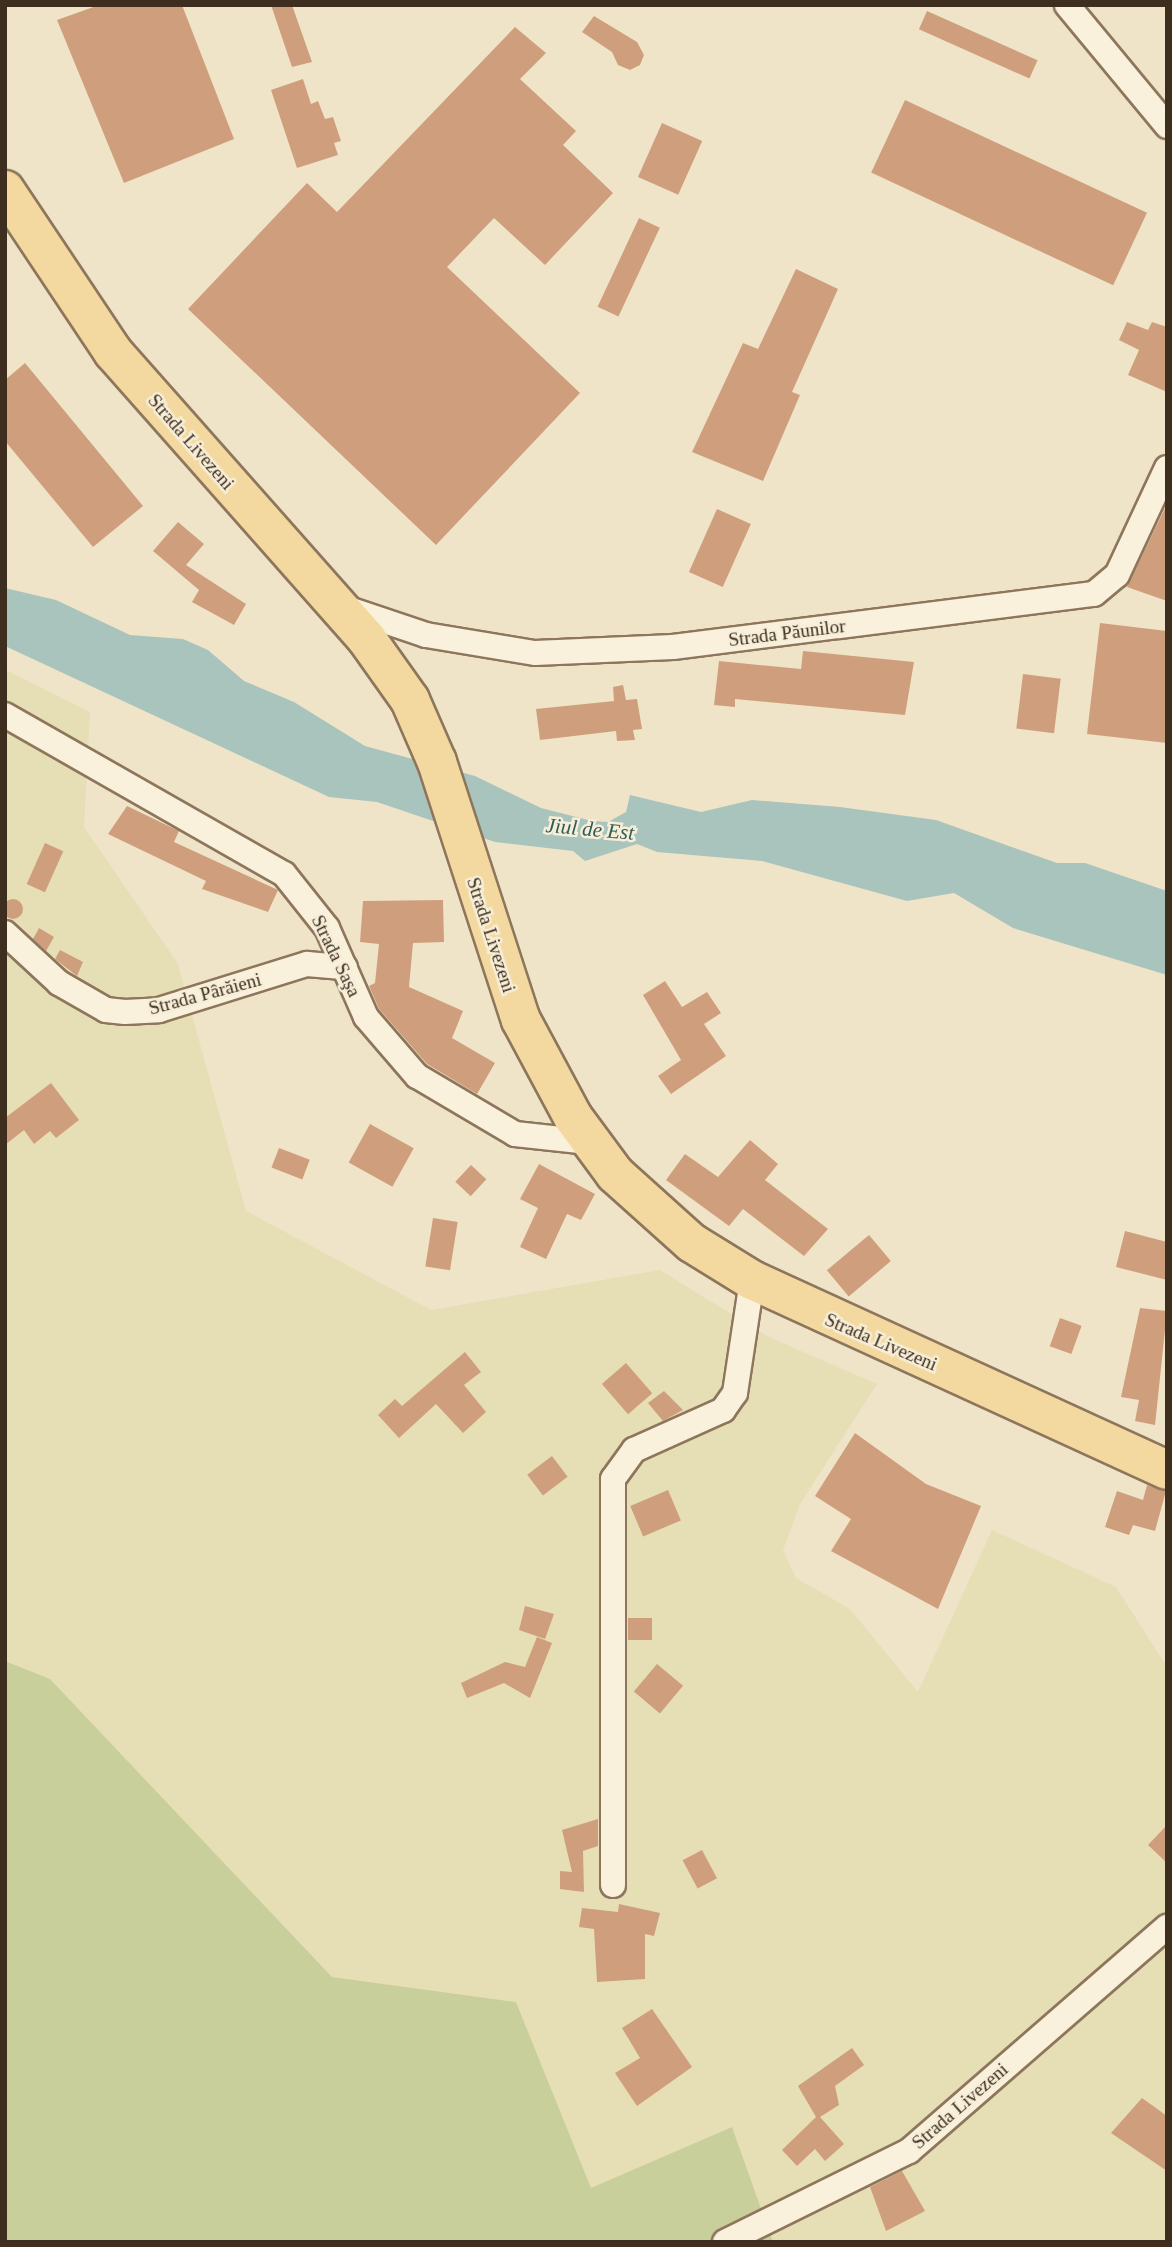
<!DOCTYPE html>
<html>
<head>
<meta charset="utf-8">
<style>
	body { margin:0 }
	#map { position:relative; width:1172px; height:2247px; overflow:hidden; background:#f0e4c8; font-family:Georgia,serif }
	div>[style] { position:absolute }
	.farmland>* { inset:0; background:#e6deb5 }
	.green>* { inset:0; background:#c9cf9b }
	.water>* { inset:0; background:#a9c4bc }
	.building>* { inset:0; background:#cf9f7d; transform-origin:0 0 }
	.round { border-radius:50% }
	.roads { filter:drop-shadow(2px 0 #8d765c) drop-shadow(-2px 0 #8d765c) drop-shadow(0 2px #8d765c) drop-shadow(0 -2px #8d765c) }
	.street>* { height:24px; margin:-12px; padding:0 12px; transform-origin:12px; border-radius:12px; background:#faf1dc }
	.primary>* { height:38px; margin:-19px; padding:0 19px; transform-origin:19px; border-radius:19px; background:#f3d9a0 }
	span { translate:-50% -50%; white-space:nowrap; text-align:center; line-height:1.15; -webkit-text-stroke:5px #f7eed8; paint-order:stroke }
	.street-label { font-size:19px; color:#3d2e20 }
	.water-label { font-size:21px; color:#2f5d5a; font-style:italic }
	.frame { position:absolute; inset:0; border:7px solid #3d2e20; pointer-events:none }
</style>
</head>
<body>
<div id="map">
	<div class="farmland">
		<i style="clip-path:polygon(5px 670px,90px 712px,84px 827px,178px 964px,246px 1211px,431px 1310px,660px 1270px,769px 1337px,877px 1384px,800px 1504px,783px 1550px,796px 1578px,850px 1609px,918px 1692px,992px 1530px,1116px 1587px,1167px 1667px,1167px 2242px,773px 2242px,732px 2127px,591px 2189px,516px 2002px,332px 1977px,50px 1679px,5px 1661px)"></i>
	</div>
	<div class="green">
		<i style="clip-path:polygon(5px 1661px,50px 1679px,332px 1977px,516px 2002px,591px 2188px,732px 2127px,773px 2242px,5px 2242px)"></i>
	</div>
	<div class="water">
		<i style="clip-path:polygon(5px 588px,56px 600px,130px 635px,183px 639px,208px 650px,244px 681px,294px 702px,365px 746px,475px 776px,541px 808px,592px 821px,608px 822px,626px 812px,630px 795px,701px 812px,752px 800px,840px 807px,936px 820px,1057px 863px,1085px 863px,1167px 891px,1167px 975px,1013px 928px,954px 893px,907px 901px,762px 861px,657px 852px,637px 844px,585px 861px,573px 851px,495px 842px,377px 802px,329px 797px,5px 646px)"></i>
	</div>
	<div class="building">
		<i style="clip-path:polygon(99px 5px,182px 5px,234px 139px,124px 183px,57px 20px)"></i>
		<i style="clip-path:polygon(271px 5px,292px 5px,312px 62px,292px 67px)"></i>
		<i style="left:927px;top:11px;width:121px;height:20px;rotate:24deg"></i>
		<i style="clip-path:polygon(594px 16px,637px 42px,644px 55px,640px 65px,630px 70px,618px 65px,612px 52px,582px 32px)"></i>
		<i style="clip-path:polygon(515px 27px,546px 53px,520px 79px,576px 131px,563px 145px,613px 193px,545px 265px,494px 218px,447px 267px,580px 393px,436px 545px,188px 309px,307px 183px,337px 212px)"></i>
		<i style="clip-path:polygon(303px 79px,311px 104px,318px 101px,325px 119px,333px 117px,341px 141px,334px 143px,338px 155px,297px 168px,271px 90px)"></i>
		<i style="left:905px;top:100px;width:267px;height:80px;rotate:25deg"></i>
		<i style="left:662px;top:123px;width:44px;height:59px;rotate:24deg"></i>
		<i style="left:639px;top:218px;width:23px;height:98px;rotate:25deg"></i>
		<i style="clip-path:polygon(796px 269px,838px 289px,792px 392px,800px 395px,763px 481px,692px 452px,743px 343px,758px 349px)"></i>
		<i style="clip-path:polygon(1127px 322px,1148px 330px,1152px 322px,1167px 327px,1167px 392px,1128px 375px,1139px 350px,1119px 340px)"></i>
		<i style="clip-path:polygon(25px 363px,143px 506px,93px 547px,5px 441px,5px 380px)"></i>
		<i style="clip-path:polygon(1167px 504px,1167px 601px,1127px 587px)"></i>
		<i style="left:717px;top:509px;width:37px;height:69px;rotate:24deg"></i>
		<i style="clip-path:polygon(178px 522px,204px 544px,186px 565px,246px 604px,234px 625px,192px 602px,199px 590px,153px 551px)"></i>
		<i style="clip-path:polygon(1100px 623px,1167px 631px,1167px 743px,1087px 734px)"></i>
		<i style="clip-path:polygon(803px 651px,914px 662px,905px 715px,735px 699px,735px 707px,714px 705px,719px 661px,801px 669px)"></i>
		<i style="left:1023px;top:674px;width:38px;height:55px;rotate:7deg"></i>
		<i style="clip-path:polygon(623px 685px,626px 700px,637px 699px,642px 729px,633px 730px,635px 740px,617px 741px,616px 731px,540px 740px,536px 709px,614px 701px,613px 687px)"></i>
		<i style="clip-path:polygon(127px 806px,179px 831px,174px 842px,278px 890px,268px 912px,202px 889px,206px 881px,108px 834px)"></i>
		<i style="left:45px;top:843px;width:20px;height:45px;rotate:24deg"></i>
		<i class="round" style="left:3px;top:899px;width:20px;height:20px"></i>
		<i style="clip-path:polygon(443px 900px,444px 942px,413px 943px,409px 987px,463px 1011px,452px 1038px,495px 1063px,477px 1094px,427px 1064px,379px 1009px,369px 986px,375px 983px,379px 944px,360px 942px,363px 901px)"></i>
		<i style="clip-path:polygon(39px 928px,54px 937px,46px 951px,33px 939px)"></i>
		<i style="clip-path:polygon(60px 950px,83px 962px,77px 976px,55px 959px)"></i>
		<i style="clip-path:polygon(665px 981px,682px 1007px,707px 992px,721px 1013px,704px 1024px,726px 1056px,671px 1094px,658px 1076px,681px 1060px,643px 995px)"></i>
		<i style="clip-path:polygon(51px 1083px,79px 1120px,56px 1138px,50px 1131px,34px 1144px,24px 1130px,5px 1145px,5px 1118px)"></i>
		<i style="left:370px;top:1124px;width:50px;height:44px;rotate:29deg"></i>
		<i style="clip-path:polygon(750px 1140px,778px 1164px,765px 1180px,828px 1229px,804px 1256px,743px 1209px,729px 1226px,666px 1180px,685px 1154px,718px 1177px)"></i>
		<i style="left:279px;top:1148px;width:33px;height:21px;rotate:21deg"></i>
		<i style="clip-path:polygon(539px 1164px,595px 1194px,581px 1220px,567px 1214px,546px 1259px,520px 1247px,538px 1208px,520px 1199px)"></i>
		<i style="left:471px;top:1165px;width:21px;height:23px;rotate:43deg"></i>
		<i style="left:433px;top:1218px;width:25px;height:49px;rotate:9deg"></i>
		<i style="clip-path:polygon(1125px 1231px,1167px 1242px,1167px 1280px,1116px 1267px)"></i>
		<i style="left:869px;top:1235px;width:34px;height:55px;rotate:50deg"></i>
		<i style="clip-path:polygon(1140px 1308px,1167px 1311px,1155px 1425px,1135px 1421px,1139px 1400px,1121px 1397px)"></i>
		<i style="left:1060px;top:1318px;width:23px;height:30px;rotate:20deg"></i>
		<i style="clip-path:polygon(465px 1352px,481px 1372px,464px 1385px,486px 1412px,463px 1433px,436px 1404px,399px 1438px,378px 1415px,395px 1399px,402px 1406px)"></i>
		<i style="left:626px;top:1363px;width:40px;height:32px;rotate:49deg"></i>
		<i style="clip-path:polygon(664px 1391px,683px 1410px,663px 1421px,648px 1403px)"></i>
		<i style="clip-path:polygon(855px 1433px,926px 1484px,981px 1506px,938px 1609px,831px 1551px,851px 1519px,815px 1496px)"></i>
		<i style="left:552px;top:1456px;width:26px;height:31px;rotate:53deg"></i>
		<i style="clip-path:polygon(1147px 1485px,1166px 1491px,1155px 1531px,1133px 1525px,1129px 1535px,1105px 1527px,1117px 1491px,1143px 1500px)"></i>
		<i style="left:668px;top:1490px;width:33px;height:41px;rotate:67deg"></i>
		<i style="clip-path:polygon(525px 1606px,554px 1614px,545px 1639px,519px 1630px)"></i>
		<i style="left:628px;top:1618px;width:24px;height:22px"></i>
		<i style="clip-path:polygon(537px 1637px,552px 1643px,530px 1698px,504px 1683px,467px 1698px,461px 1683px,505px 1662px,525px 1667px)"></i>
		<i style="left:657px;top:1664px;width:34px;height:36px;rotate:40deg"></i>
		<i style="clip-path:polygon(598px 1819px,598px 1846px,583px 1851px,584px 1892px,560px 1889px,560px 1871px,572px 1872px,562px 1830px)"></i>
		<i style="clip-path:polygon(1167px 1825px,1167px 1863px,1148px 1845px)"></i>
		<i style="left:702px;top:1850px;width:32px;height:22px;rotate:62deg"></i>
		<i style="clip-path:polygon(619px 1904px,660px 1913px,654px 1936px,645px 1934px,645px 1979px,597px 1982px,594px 1929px,579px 1927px,582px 1908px,618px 1912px)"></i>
		<i style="clip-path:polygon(652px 2009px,692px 2067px,637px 2106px,615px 2073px,640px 2058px,622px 2028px)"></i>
		<i style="clip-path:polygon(852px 2048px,864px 2065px,835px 2086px,839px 2105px,820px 2117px,844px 2144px,825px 2161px,815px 2149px,797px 2166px,782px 2150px,816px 2117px,798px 2086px)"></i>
		<i style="clip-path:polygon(1142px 2098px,1167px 2116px,1167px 2171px,1111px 2133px)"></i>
		<i style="clip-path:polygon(902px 2171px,925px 2211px,886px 2231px,870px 2187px)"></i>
	</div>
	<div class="roads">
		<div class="street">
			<i style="left:1067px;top:5px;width:157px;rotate:50.4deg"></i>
			<i style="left:343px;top:607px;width:88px;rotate:18.6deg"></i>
			<i style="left:426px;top:635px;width:110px;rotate:9.4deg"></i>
			<i style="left:535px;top:653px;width:138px;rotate:-2.5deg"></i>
			<i style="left:673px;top:647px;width:424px;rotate:-7.2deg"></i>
			<i style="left:1094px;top:594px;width:30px;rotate:-40deg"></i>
			<i style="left:1117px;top:575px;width:118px;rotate:-65deg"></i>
			<i style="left:5px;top:715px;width:321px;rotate:29.7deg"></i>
			<i style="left:284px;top:874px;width:69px;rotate:51.5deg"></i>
			<i style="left:327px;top:928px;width:97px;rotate:66.3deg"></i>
			<i style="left:366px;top:1017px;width:78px;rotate:49.2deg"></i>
			<i style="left:417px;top:1076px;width:114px;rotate:30.6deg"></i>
			<i style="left:515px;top:1134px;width:74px;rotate:6.2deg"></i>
			<i style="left:5px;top:933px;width:74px;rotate:42.8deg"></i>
			<i style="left:59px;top:983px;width:54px;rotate:29.9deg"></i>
			<i style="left:106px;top:1010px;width:19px;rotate:6deg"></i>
			<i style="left:125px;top:1012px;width:34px;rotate:-3deg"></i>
			<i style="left:159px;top:1010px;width:155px;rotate:-17.3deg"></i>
			<i style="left:307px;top:964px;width:38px;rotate:5deg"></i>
			<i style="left:613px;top:1885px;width:406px;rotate:-90deg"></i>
			<i style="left:613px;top:1479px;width:36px;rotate:-54deg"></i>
			<i style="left:634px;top:1450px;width:98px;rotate:-24.2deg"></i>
			<i style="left:723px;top:1410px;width:21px;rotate:-55deg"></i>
			<i style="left:735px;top:1393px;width:114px;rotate:-81.4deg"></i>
			<i style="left:725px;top:2242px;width:205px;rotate:-26.3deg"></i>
			<i style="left:909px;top:2151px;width:342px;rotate:-41deg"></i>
		</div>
		<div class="primary">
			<i style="left:5px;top:190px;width:195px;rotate:56.3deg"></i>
			<i style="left:113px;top:352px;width:382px;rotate:48.5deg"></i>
			<i style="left:366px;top:638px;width:76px;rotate:54.6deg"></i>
			<i style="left:410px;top:700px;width:68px;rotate:66.5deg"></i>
			<i style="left:437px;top:762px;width:271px;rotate:72deg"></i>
			<i style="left:521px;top:1020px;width:110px;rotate:61.8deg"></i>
			<i style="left:573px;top:1117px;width:71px;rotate:53.6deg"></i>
			<i style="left:615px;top:1174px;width:103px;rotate:41.9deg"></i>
			<i style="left:692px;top:1243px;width:70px;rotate:31.7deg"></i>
			<i style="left:752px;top:1280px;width:456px;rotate:24.6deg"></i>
		</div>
	</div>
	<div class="street-label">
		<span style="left:191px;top:442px;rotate:49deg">Strada Livezeni</span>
		<span style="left:787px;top:633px;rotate:-7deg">Strada Păunilor</span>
		<span style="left:491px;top:935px;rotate:72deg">Strada Livezeni</span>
		<span style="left:336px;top:956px;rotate:64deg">Strada Saşa</span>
		<span style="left:205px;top:994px;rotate:-15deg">Strada Pârăieni</span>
		<span style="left:881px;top:1342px;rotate:23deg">Strada Livezeni</span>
		<span style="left:960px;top:2106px;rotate:-41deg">Strada Livezeni</span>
	</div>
	<div class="water-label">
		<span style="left:590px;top:829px;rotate:5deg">Jiul de Est</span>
	</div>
	<div class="frame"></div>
</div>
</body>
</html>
